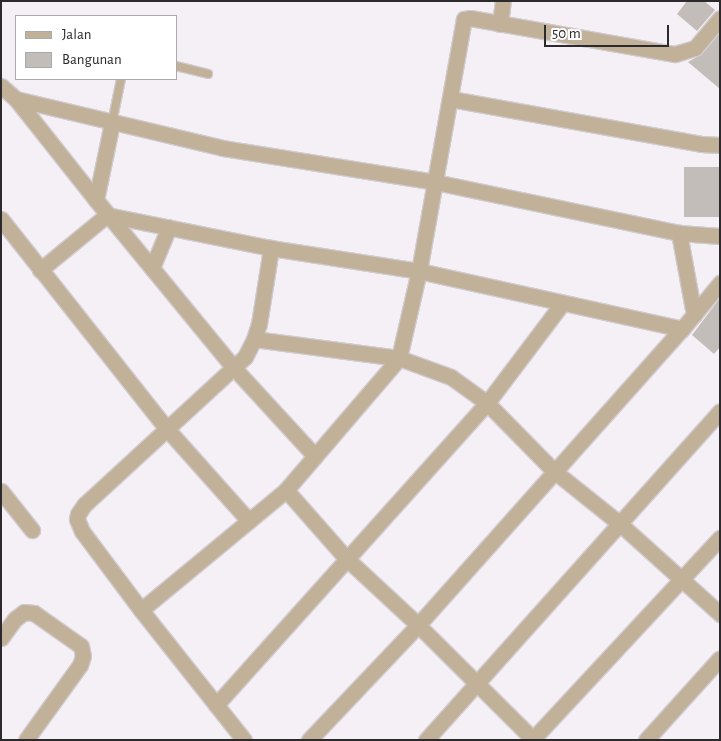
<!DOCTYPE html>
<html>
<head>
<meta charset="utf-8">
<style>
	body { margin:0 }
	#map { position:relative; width:721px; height:741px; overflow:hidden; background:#f5f0f6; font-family:"Alegreya Sans",sans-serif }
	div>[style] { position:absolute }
	.building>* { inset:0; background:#c3bdba; transform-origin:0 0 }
	.roads { filter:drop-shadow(1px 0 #d1ccd2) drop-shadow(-1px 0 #d1ccd2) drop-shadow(0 1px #d1ccd2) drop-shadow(0 -1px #d1ccd2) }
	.lane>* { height:8px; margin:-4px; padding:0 4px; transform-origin:4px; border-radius:4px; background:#c2b199 }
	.street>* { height:15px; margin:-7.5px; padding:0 7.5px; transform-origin:7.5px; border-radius:7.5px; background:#c2b199 }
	span { translate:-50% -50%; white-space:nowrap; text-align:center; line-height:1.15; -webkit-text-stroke:5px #fff; paint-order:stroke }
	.frame { position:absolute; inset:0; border:2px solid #2c2a2c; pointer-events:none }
	.legend { position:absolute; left:15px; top:15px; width:162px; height:65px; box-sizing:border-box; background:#fff; border:1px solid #abaaab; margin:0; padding:6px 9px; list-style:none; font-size:15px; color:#2c2a2c }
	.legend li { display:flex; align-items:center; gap:10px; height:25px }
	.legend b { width:25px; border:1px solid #abaaab }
	.scale { position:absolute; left:544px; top:25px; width:125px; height:22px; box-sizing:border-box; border:2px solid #2c2a2c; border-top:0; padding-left:6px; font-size:15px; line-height:18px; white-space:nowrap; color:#2c2a2c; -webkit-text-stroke:4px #fff; paint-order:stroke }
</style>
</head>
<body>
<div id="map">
	<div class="building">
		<i style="clip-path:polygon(687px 1px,704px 1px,715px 10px,697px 31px,677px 14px)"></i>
		<i style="clip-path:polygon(720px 33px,720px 89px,688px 62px,702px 54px)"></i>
		<i style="left:684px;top:167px;width:36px;height:50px"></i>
		<i style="clip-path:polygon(720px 298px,720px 347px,714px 354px,692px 335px)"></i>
	</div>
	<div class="roads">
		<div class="lane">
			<i style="left:176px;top:66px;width:33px;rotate:14deg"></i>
			<i style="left:112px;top:123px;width:45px;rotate:-78.4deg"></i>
		</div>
		<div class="street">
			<i style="left:500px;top:24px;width:23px;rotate:-83deg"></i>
			<i style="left:1px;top:86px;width:20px;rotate:41deg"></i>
			<i style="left:16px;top:99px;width:213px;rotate:13.3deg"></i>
			<i style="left:223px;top:148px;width:215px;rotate:9.1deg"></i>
			<i style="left:435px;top:182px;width:249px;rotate:11.8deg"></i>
			<i style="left:679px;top:233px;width:41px;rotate:4.2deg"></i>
			<i style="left:16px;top:99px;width:129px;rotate:51.6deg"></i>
			<i style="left:96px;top:200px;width:217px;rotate:50.6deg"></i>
			<i style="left:234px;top:368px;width:120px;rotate:47.4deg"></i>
			<i style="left:451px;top:99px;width:254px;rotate:10.2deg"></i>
			<i style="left:701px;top:144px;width:19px;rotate:3deg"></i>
			<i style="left:96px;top:200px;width:79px;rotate:-78.3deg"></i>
			<i style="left:1px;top:219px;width:268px;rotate:51.7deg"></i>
			<i style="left:167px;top:429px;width:123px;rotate:48.3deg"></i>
			<i style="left:679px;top:233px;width:83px;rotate:79.6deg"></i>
			<i style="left:152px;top:268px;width:44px;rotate:-67.5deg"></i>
			<i style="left:40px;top:270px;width:87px;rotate:-39.4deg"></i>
			<i style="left:107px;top:215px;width:167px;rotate:11.4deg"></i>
			<i style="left:271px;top:248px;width:150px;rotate:8.8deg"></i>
			<i style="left:419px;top:271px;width:269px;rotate:12.4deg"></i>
			<i style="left:254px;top:339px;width:146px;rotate:7.5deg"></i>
			<i style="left:399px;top:358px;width:55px;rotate:20.1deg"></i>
			<i style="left:451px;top:377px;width:44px;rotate:35.8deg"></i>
			<i style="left:487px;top:403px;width:95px;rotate:45.4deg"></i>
			<i style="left:554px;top:471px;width:83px;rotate:38.7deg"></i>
			<i style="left:619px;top:523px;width:136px;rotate:42deg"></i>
			<i style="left:286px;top:490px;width:91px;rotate:48.6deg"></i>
			<i style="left:346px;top:558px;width:98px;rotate:42.9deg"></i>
			<i style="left:418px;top:625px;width:163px;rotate:44.8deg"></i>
			<i style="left:1px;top:491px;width:50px;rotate:51.5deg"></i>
			<i style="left:141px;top:610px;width:188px;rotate:-39.6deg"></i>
			<i style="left:286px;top:490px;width:174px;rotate:-49.4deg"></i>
			<i style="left:399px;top:358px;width:89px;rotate:-77.1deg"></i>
			<i style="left:419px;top:271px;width:256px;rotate:-79.9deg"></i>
			<i style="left:464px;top:19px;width:6px;rotate:-9deg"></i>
			<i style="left:470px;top:18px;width:208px;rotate:10deg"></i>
			<i style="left:675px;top:54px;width:21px;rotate:-17deg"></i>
			<i style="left:695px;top:48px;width:39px;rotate:-50deg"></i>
			<i style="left:1px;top:638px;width:24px;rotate:-54deg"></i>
			<i style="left:15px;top:619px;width:11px;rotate:-38deg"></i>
			<i style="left:24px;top:612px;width:10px;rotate:6deg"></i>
			<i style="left:34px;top:613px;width:57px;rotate:35.1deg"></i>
			<i style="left:81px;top:646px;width:10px;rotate:79deg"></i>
			<i style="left:83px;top:656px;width:9px;rotate:108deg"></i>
			<i style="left:80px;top:665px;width:92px;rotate:125.8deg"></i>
			<i style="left:216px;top:705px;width:406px;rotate:-48.1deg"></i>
			<i style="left:487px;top:403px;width:124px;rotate:-52.9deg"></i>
			<i style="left:244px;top:740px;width:166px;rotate:-128.4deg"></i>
			<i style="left:141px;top:610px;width:99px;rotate:-126.8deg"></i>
			<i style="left:82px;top:531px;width:13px;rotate:-113deg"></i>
			<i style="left:77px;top:519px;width:5px;rotate:-79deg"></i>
			<i style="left:78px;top:514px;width:11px;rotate:-56deg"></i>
			<i style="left:84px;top:505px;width:219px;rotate:-42.6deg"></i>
			<i style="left:245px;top:357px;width:20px;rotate:-63deg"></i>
			<i style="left:254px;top:339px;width:16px;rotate:-72deg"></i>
			<i style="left:259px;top:324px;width:77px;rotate:-81deg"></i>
			<i style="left:309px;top:740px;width:158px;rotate:-46.5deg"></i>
			<i style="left:418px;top:625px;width:397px;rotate:-48.3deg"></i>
			<i style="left:682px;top:329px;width:60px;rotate:-50.4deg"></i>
			<i style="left:426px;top:740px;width:441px;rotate:-48.2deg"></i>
			<i style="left:532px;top:740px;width:276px;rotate:-47.1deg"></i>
			<i style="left:646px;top:740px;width:110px;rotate:-47.9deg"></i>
		</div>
	</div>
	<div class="frame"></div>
	<ul class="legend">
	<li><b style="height:6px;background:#c2b199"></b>Jalan</li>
	<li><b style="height:14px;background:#c3bdba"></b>Bangunan</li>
	</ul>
	<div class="scale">50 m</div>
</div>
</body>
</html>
